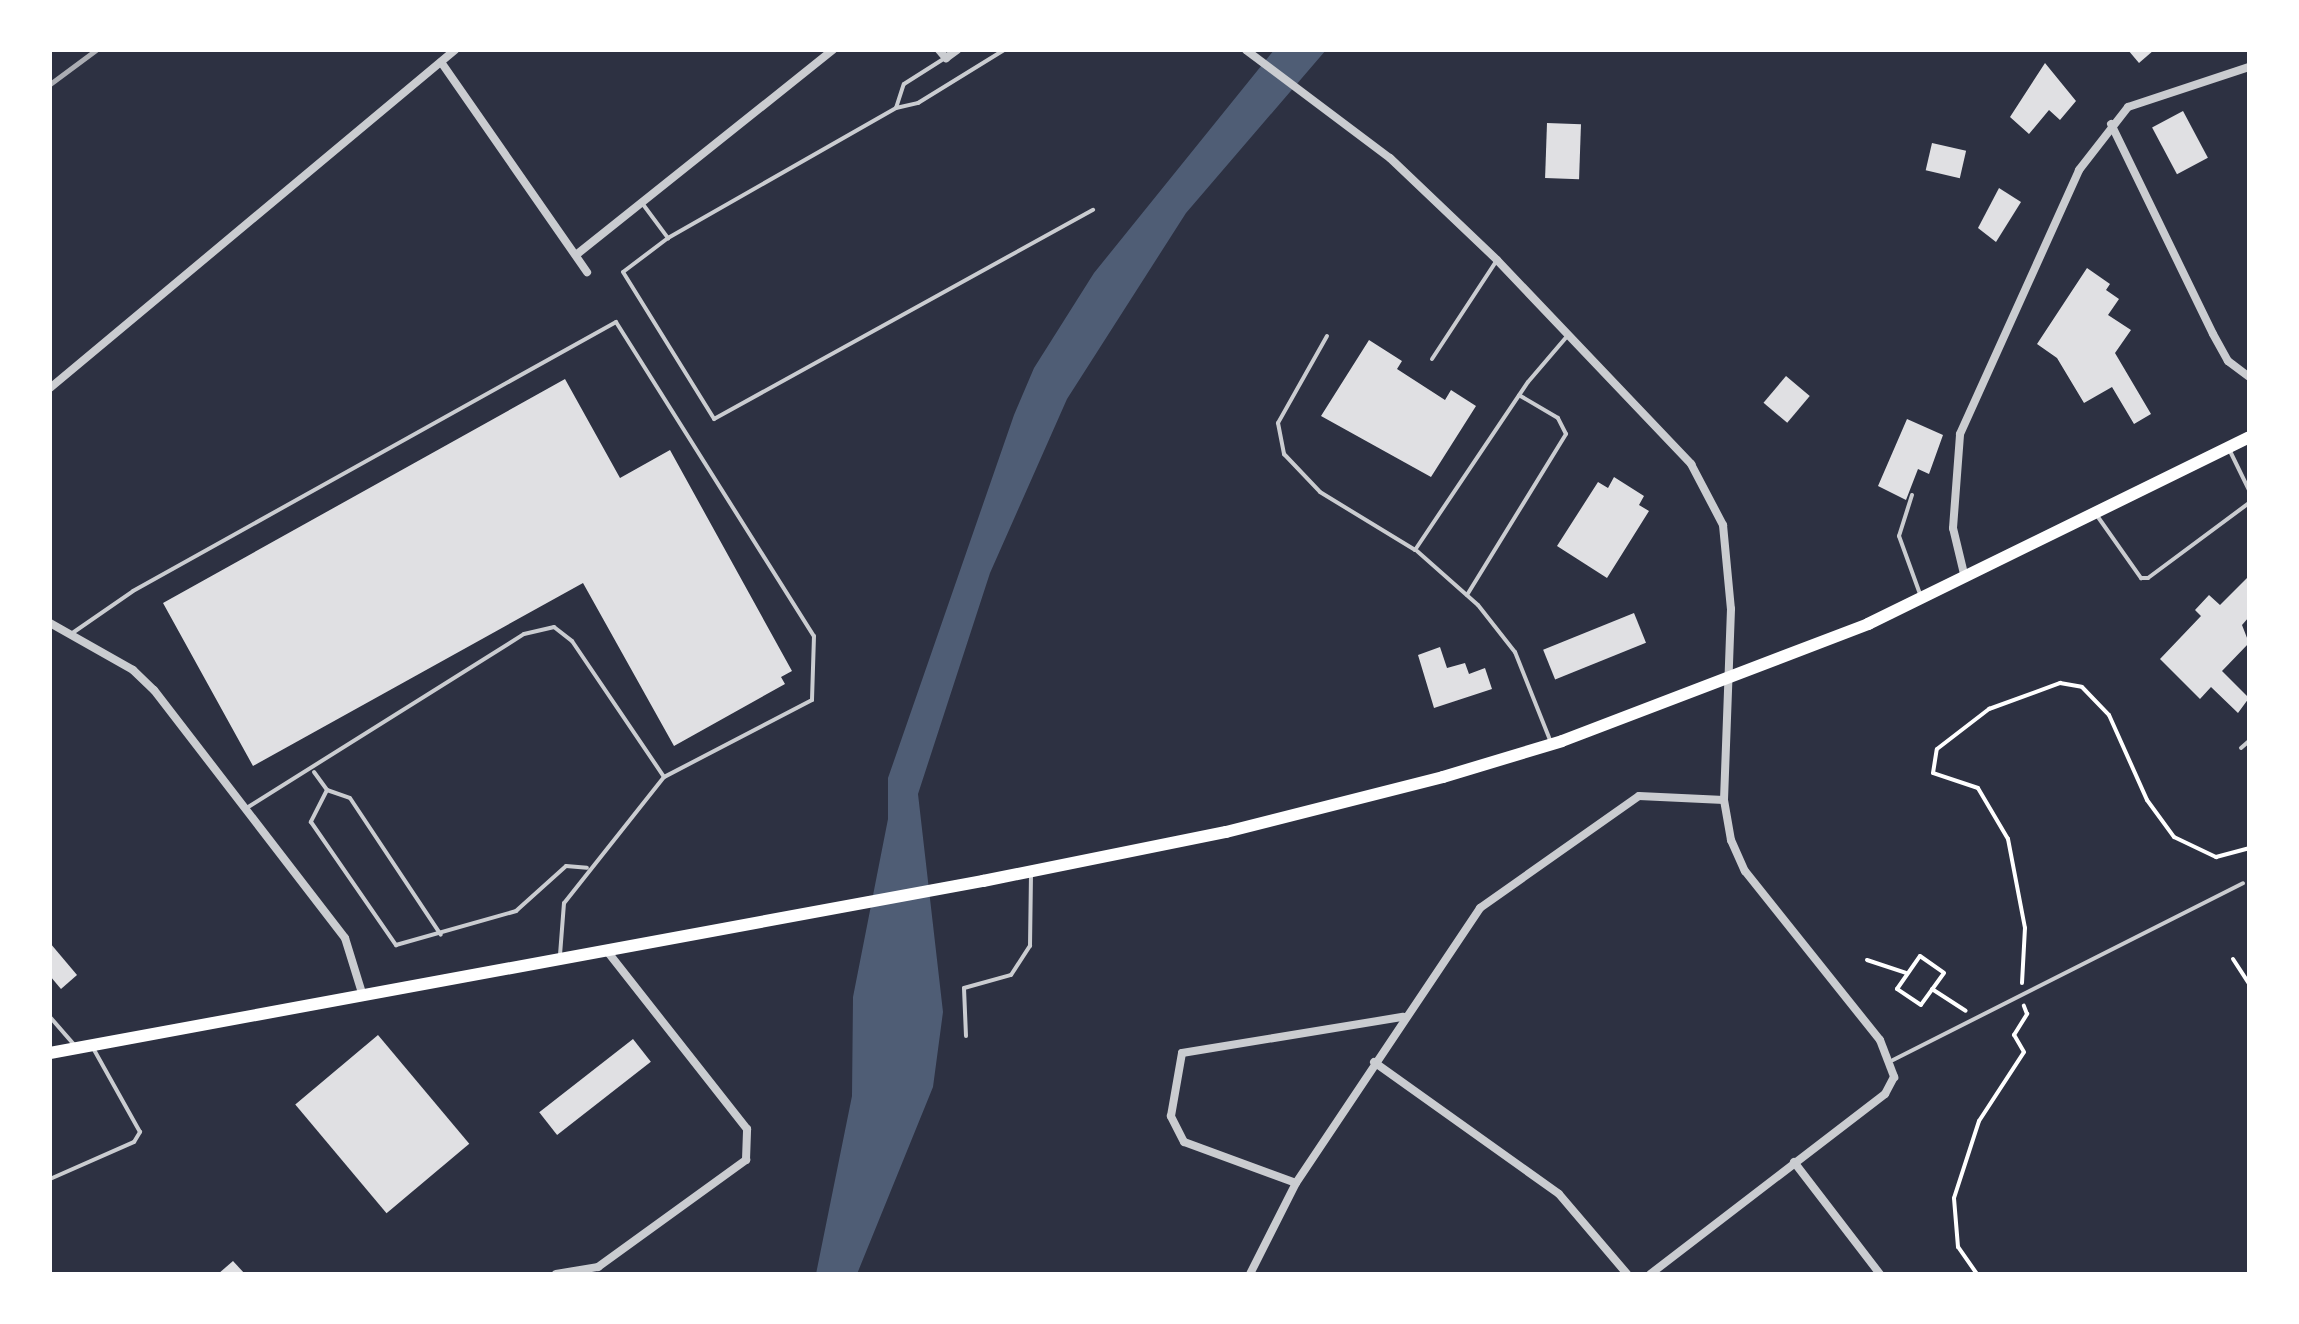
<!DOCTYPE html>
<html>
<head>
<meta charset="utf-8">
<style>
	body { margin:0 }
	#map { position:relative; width:2299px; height:1324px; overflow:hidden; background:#2d3142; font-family:"Archivo Narrow",sans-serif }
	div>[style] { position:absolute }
	.water>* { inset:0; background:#4f5d75 }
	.building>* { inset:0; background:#e0e0e3; transform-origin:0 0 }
	.path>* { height:4px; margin:-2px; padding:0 2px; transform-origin:2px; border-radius:2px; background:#fff }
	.service>* { height:4px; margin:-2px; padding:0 2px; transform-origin:2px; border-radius:2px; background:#caccd0 }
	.minor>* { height:8px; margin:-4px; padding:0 4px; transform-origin:4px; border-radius:4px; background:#caccd0 }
	.primary>* { height:12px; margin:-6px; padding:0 6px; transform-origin:6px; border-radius:6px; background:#fff }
	.rail>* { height:5px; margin:-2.5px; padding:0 2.5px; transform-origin:2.5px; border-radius:2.5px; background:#abadb3 }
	span { translate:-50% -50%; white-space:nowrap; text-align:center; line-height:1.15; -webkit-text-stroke:8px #fff; paint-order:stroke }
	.frame { position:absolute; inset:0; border:52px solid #fff; pointer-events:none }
</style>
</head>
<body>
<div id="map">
	<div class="water">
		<i style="clip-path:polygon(1274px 50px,1326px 50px,1186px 213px,1067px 399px,990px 573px,918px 794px,943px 1012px,933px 1087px,857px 1274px,816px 1274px,852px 1096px,853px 997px,888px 819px,888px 778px,1014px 415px,1034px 368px,1094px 273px)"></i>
	</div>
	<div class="building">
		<i style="clip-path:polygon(2128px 50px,2154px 50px,2139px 63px)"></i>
		<i style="clip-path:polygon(2045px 63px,2076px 101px,2060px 120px,2049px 110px,2029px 134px,2010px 117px)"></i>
		<i style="left:2183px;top:111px;width:53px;height:35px;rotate:62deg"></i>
		<i style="left:1547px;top:123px;width:34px;height:55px;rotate:2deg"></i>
		<i style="left:1932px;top:143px;width:35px;height:28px;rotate:13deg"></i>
		<i style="clip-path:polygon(1999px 188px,2021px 202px,1996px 242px,1978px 228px)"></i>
		<i style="clip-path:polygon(2087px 268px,2110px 284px,2106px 290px,2119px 299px,2108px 315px,2131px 330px,2115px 353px,2151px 414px,2134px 424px,2112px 387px,2084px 403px,2057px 358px,2037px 344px)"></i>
		<i style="clip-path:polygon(1369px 340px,1402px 361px,1397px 369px,1445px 400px,1451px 390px,1476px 406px,1431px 477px,1321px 416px)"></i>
		<i style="left:1786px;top:376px;width:31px;height:35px;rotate:40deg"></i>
		<i style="clip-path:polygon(565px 379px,620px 478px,670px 450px,792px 671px,781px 677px,785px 684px,674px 746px,583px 583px,253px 766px,163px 603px)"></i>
		<i style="clip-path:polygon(1907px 419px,1943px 435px,1929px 474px,1918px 469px,1906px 500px,1878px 486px)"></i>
		<i style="clip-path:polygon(1614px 477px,1644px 496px,1639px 505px,1649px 511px,1607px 578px,1557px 546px,1598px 482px,1608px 488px)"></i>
		<i style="clip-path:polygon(2249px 576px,2249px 617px,2242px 625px,2249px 643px,2222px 671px,2249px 698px,2238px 713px,2211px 687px,2200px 699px,2160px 659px,2201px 616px,2195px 610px,2209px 595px,2220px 605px)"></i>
		<i style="left:1634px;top:613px;width:32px;height:98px;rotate:68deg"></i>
		<i style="clip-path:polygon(1440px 647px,1447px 668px,1465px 663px,1469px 674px,1485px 668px,1492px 689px,1434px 708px,1418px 655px)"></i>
		<i style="clip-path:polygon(50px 943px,77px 975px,61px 989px,50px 976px)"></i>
		<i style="left:378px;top:1035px;width:142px;height:108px;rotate:50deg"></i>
		<i style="left:633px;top:1039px;width:29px;height:119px;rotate:52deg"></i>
		<i style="clip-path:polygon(233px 1261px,245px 1274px,218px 1274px)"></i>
	</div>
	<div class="path">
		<i style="left:1920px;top:956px;width:29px;rotate:35deg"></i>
		<i style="left:1944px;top:973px;width:39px;rotate:126deg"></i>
		<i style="left:1921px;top:1005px;width:29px;rotate:-146deg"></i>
		<i style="left:1897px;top:989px;width:40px;rotate:-55.1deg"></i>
		<i style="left:2233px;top:959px;width:30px;rotate:57deg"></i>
		<i style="left:1867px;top:960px;width:41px;rotate:18.4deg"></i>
		<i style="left:2022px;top:983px;width:55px;rotate:-86.9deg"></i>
		<i style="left:2025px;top:928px;width:91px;rotate:-100.8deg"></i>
		<i style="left:2008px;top:839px;width:59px;rotate:-120.5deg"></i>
		<i style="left:1978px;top:788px;width:47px;rotate:-161.6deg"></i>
		<i style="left:1933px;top:773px;width:24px;rotate:-81deg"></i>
		<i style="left:1937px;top:749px;width:66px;rotate:-37.6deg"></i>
		<i style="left:1989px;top:709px;width:76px;rotate:-20.1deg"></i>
		<i style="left:2060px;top:683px;width:22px;rotate:10deg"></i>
		<i style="left:2082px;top:687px;width:39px;rotate:46deg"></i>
		<i style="left:2109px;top:715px;width:93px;rotate:65.9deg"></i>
		<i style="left:2147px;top:800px;width:46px;rotate:53.9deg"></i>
		<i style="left:2174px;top:837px;width:47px;rotate:25.5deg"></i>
		<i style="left:2216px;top:857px;width:34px;rotate:-15deg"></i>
		<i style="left:1932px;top:989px;width:40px;rotate:32.9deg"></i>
		<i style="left:1977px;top:1274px;width:33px;rotate:-125deg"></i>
		<i style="left:1958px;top:1247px;width:49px;rotate:-94.7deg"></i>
		<i style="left:1954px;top:1198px;width:81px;rotate:-72deg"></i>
		<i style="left:1979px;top:1121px;width:82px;rotate:-56.9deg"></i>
		<i style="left:2024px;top:1052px;width:20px;rotate:-120deg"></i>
		<i style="left:2014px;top:1035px;width:25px;rotate:-58deg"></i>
		<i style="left:2027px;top:1014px;width:9px;rotate:-111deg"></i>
	</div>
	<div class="service">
		<i style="left:896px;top:108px;width:23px;rotate:-13deg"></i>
		<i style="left:918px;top:103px;width:101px;rotate:-31.6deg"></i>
		<i style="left:642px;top:203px;width:44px;rotate:53.4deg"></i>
		<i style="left:668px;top:238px;width:56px;rotate:142.9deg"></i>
		<i style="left:623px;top:272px;width:173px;rotate:58.2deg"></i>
		<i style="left:714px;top:419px;width:433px;rotate:-28.9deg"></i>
		<i style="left:668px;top:238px;width:262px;rotate:-29.7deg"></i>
		<i style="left:896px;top:108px;width:25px;rotate:-72deg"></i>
		<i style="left:904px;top:84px;width:49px;rotate:-32.4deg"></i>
		<i style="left:1327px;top:336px;width:100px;rotate:119.4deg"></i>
		<i style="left:1278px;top:423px;width:32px;rotate:79deg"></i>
		<i style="left:1284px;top:454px;width:52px;rotate:46.5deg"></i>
		<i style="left:1320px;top:492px;width:111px;rotate:31.4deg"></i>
		<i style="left:1415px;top:550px;width:202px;rotate:-56.1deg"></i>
		<i style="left:1528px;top:382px;width:63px;rotate:-49.5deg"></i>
		<i style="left:1432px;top:359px;width:118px;rotate:-56.7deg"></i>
		<i style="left:2229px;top:449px;width:46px;rotate:64deg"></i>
		<i style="left:1912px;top:495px;width:43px;rotate:107.6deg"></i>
		<i style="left:1899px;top:536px;width:62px;rotate:70.1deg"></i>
		<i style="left:2098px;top:517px;width:75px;rotate:54.8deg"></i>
		<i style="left:2141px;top:578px;width:7px"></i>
		<i style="left:2148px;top:578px;width:126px;rotate:-36.6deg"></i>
		<i style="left:1417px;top:551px;width:81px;rotate:41.5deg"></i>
		<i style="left:1478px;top:605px;width:60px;rotate:51.8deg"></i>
		<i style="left:1515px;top:652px;width:95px;rotate:68.3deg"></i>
		<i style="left:1467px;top:595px;width:189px;rotate:-58.4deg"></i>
		<i style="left:1566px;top:434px;width:18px;rotate:-117deg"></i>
		<i style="left:1558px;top:418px;width:45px;rotate:-149.5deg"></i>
		<i style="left:71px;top:634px;width:75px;rotate:-34.7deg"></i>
		<i style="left:133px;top:591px;width:553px;rotate:-29.12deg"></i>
		<i style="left:616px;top:322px;width:371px;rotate:57.8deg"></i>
		<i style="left:814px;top:636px;width:64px;rotate:91.8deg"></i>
		<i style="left:812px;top:700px;width:167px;rotate:152.5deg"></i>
		<i style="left:2241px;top:748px;width:11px;rotate:-41deg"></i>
		<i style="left:314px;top:772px;width:22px;rotate:54deg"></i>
		<i style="left:327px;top:790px;width:24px;rotate:19deg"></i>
		<i style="left:350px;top:798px;width:164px;rotate:56.4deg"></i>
		<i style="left:327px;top:790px;width:36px;rotate:117deg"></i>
		<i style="left:311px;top:822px;width:150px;rotate:55.4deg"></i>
		<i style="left:396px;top:945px;width:125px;rotate:-15.8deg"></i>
		<i style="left:516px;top:911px;width:67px;rotate:-42deg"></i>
		<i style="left:566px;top:866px;width:21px;rotate:5deg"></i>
		<i style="left:245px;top:809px;width:329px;rotate:-32.1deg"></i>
		<i style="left:524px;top:634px;width:31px;rotate:-13deg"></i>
		<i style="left:554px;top:627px;width:23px;rotate:38deg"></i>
		<i style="left:572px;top:641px;width:164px;rotate:55.9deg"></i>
		<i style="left:664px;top:777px;width:161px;rotate:128.4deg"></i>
		<i style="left:564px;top:903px;width:52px;rotate:94.4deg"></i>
		<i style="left:50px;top:1017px;width:35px;rotate:49deg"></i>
		<i style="left:966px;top:1036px;width:48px;rotate:-92.4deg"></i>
		<i style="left:964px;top:988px;width:49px;rotate:-15.5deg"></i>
		<i style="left:1011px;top:975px;width:35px;rotate:-57deg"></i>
		<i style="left:1030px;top:946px;width:70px;rotate:-89.2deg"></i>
		<i style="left:1893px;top:1060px;width:392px;rotate:-26.8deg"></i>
		<i style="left:50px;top:1179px;width:92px;rotate:-23.8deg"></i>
		<i style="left:134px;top:1142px;width:12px;rotate:-59deg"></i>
		<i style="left:140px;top:1132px;width:96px;rotate:-119.2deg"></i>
	</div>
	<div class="minor">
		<i style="left:939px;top:50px;width:11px;rotate:49deg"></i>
		<i style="left:946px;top:58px;width:14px;rotate:-36deg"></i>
		<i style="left:1246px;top:50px;width:180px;rotate:36.9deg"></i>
		<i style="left:1390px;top:158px;width:148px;rotate:43.6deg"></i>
		<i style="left:1497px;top:260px;width:282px;rotate:46.4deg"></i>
		<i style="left:1691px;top:464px;width:69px;rotate:62.3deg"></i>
		<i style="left:1723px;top:525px;width:84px;rotate:84.6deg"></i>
		<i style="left:1731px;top:609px;width:191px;rotate:92.1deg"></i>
		<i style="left:1724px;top:800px;width:41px;rotate:80.1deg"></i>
		<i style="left:1731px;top:840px;width:34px;rotate:66deg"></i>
		<i style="left:1745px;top:871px;width:216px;rotate:51.4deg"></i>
		<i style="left:1880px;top:1040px;width:40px;rotate:69deg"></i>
		<i style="left:1894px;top:1077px;width:19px;rotate:118deg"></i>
		<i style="left:1885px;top:1094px;width:296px;rotate:142.5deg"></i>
		<i style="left:441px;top:62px;width:256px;rotate:55.2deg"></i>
		<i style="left:2111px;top:124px;width:233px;rotate:64.1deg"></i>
		<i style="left:2213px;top:334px;width:31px;rotate:61deg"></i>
		<i style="left:2228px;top:361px;width:26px;rotate:37deg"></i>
		<i style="left:576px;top:255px;width:329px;rotate:-38.6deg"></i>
		<i style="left:50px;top:388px;width:528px;rotate:-39.85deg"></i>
		<i style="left:1965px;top:578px;width:51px;rotate:-103.5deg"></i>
		<i style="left:1953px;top:528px;width:94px;rotate:-85.7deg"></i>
		<i style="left:1960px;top:434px;width:290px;rotate:-65.7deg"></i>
		<i style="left:2079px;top:170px;width:80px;rotate:-52.1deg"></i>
		<i style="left:2128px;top:107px;width:127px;rotate:-18.3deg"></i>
		<i style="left:50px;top:623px;width:95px;rotate:29.5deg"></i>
		<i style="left:133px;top:670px;width:29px;rotate:44deg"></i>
		<i style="left:154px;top:690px;width:313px;rotate:52.4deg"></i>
		<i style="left:345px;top:938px;width:58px;rotate:72.8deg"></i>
		<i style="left:1374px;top:1062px;width:227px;rotate:35.5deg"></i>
		<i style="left:1559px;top:1194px;width:105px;rotate:49.6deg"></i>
		<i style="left:1794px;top:1162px;width:141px;rotate:52.5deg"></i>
		<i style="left:1296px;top:1183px;width:119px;rotate:-159.9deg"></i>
		<i style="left:1184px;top:1142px;width:29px;rotate:-117deg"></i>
		<i style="left:1171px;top:1116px;width:64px;rotate:-80.1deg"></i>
		<i style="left:1182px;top:1053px;width:224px;rotate:-9.3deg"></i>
		<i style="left:556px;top:1274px;width:43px;rotate:-9.5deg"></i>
		<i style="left:598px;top:1267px;width:183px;rotate:-35.9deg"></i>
		<i style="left:746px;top:1160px;width:31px;rotate:-88deg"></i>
		<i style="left:747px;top:1129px;width:228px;rotate:-128.2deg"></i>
		<i style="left:1250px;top:1274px;width:102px;rotate:-63.2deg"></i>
		<i style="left:1296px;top:1183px;width:331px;rotate:-56.2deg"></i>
		<i style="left:1480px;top:908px;width:194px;rotate:-35.2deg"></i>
		<i style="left:1639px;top:796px;width:85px;rotate:2.7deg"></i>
	</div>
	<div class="primary">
		<i style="left:50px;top:1053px;width:949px;rotate:-10.45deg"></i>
		<i style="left:983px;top:881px;width:248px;rotate:-11.4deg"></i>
		<i style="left:1226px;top:832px;width:224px;rotate:-14.2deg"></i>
		<i style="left:1443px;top:777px;width:124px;rotate:-16.8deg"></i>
		<i style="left:1562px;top:741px;width:328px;rotate:-20.9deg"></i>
		<i style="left:1868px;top:624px;width:424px;rotate:-26.1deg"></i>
	</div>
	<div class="rail">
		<i style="left:50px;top:84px;width:57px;rotate:-36.5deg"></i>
	</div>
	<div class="frame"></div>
</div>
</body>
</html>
